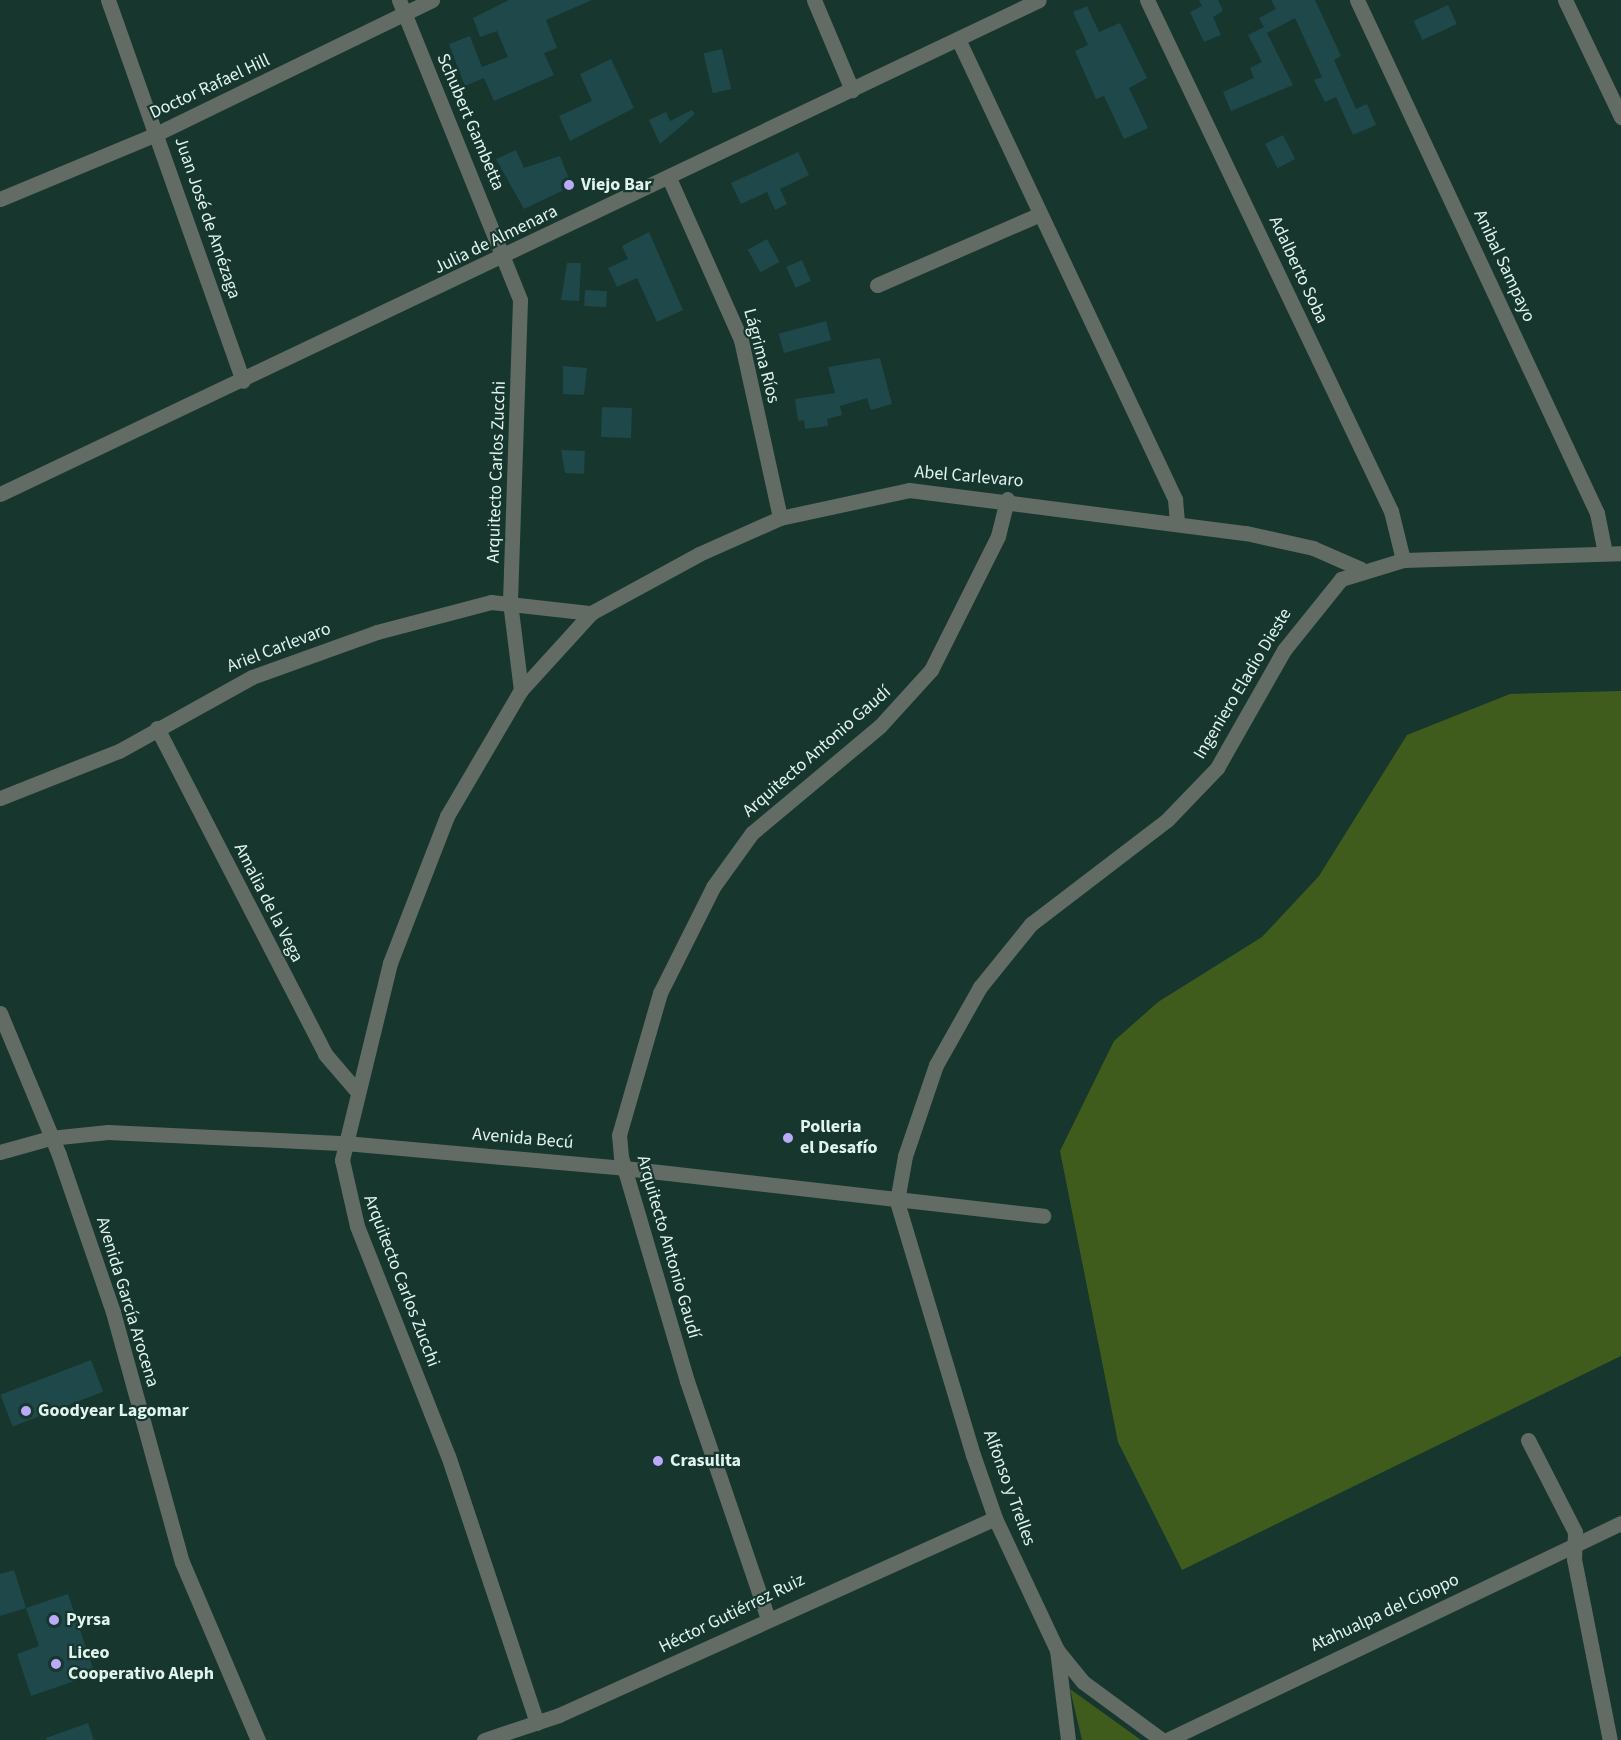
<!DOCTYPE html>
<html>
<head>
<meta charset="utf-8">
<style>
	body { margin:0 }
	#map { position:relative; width:1621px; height:1740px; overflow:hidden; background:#16362e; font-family:"Source Sans 3",sans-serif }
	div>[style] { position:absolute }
	.green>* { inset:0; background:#405c1d }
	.building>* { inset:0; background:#1f484a; transform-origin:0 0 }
	.street>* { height:15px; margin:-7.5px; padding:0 7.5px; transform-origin:7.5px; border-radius:7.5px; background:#626c64 }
	.dots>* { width:16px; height:16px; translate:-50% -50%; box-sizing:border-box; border:3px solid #16362e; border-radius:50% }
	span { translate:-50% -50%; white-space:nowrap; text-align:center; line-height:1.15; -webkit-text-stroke:4.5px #16362e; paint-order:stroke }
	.street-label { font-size:18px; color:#e1f3ee }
	.poi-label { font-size:18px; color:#e1f3ee; font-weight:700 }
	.left { translate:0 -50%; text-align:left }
</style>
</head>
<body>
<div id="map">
	<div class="green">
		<i style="clip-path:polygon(1621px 691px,1621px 1356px,1182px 1570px,1118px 1442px,1060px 1151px,1114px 1041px,1158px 1002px,1262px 937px,1319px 876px,1407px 735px,1510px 694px)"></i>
		<i style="clip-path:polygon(1070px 1689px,1141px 1740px,1082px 1740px)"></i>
	</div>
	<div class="building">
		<i style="clip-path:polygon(509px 0,592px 0,546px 20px,557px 48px,544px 53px,554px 75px,494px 101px,484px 78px,465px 86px,449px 44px,470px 36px,482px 67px,508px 57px,497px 31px,480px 37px,473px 18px)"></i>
		<i style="clip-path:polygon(1199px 0,1218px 0,1223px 11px,1213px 17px,1221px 35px,1204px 42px,1190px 12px,1202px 6px)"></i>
		<i style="clip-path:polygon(1271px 0,1315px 0,1341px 56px,1334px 60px,1356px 109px,1367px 104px,1376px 125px,1353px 135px,1336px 97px,1325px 102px,1314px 80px,1322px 77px,1295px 18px,1267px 33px,1293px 85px,1231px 111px,1223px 92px,1254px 78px,1250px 68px,1262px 62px,1248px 35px,1264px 27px,1259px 18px,1276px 9px)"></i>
		<i style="left:1448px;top:5px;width:21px;height:38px;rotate:65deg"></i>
		<i style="clip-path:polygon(1087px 6px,1099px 32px,1120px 23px,1147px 78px,1129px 88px,1148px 128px,1124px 139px,1104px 96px,1096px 99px,1075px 51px,1088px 45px,1073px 12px)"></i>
		<i style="left:722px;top:49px;width:41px;height:19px;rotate:77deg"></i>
		<i style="clip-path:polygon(611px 59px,634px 108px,570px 141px,559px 116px,592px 101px,580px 74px)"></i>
		<i style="clip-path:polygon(692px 110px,695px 114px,660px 144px,649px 120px,666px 112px,670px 121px)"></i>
		<i style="left:1283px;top:135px;width:27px;height:20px;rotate:63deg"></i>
		<i style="clip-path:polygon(516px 150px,524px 168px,560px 156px,572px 186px,524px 209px,496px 159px)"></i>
		<i style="clip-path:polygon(798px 152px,809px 175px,780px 189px,787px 204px,775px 210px,767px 192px,741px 204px,731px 183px)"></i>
		<i style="clip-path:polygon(649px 232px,683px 310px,657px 322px,637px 278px,617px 287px,608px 268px,628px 259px,622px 246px)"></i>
		<i style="left:767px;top:239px;width:26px;height:22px;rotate:61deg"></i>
		<i style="left:802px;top:260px;width:23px;height:17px;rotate:67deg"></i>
		<i style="clip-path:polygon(567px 263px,581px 263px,579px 301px,561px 300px)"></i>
		<i style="left:585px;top:290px;width:22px;height:16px;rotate:3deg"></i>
		<i style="left:826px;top:321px;width:20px;height:49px;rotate:75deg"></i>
		<i style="clip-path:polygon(880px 358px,892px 404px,871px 410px,867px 398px,840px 406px,842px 415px,827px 419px,828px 426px,805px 429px,804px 420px,798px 421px,795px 399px,835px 393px,828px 367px)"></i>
		<i style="clip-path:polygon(563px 366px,587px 368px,584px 395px,563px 394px)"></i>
		<i style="left:602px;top:407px;width:30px;height:30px;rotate:2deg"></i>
		<i style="clip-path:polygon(561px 450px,585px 451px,584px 474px,565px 473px)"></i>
		<i style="left:91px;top:1360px;width:34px;height:97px;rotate:69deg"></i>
		<i style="clip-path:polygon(14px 1570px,26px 1608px,0 1616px,0 1574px)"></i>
		<i style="clip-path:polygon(68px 1594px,95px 1674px,31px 1696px,17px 1654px,39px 1646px,26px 1608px)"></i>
		<i style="clip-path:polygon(88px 1723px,94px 1740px,46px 1740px,46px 1738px)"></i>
	</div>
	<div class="street">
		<i style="left:108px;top:0;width:404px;rotate:70.5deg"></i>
		<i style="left:399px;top:0;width:323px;rotate:68deg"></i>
		<i style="left:520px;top:300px;width:302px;rotate:91.9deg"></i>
		<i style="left:510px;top:602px;width:89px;rotate:82.9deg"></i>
		<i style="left:814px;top:0;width:98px;rotate:67.1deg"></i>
		<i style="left:1147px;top:0;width:566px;rotate:64.48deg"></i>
		<i style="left:1391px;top:511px;width:50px;rotate:76.2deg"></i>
		<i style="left:1357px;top:0;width:566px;rotate:64.93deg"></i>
		<i style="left:1597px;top:513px;width:41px;rotate:78.7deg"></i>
		<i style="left:1565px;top:0;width:130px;rotate:64.4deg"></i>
		<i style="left:958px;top:39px;width:509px;rotate:64.74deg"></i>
		<i style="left:1175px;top:499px;width:22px;rotate:85deg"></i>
		<i style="left:669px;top:178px;width:177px;rotate:66deg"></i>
		<i style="left:741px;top:340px;width:182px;rotate:77.6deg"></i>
		<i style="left:0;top:199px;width:169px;rotate:-22.6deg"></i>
		<i style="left:156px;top:134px;width:307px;rotate:-25.9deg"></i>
		<i style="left:877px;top:285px;width:176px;rotate:-23.5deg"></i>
		<i style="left:0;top:494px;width:1150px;rotate:-25.43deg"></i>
		<i style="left:157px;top:728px;width:367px;rotate:62.7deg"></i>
		<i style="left:325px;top:1054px;width:46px;rotate:49.4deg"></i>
		<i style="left:0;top:798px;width:128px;rotate:-21.6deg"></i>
		<i style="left:119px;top:751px;width:152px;rotate:-29.1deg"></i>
		<i style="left:252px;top:677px;width:133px;rotate:-19.8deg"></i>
		<i style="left:377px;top:632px;width:118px;rotate:-14.7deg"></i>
		<i style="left:491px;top:602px;width:101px;rotate:6.3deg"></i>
		<i style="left:0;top:1013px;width:154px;rotate:67.4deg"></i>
		<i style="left:59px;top:1155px;width:166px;rotate:71deg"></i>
		<i style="left:113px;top:1312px;width:259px;rotate:74.6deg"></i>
		<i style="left:182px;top:1562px;width:194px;rotate:66.9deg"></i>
		<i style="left:0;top:1152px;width:52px;rotate:-15.6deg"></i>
		<i style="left:50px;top:1138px;width:58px;rotate:-5.9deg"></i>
		<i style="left:108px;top:1132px;width:237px;rotate:2.7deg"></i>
		<i style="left:345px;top:1143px;width:280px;rotate:5.1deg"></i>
		<i style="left:624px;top:1168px;width:422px;rotate:6.5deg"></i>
		<i style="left:1528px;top:1440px;width:103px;rotate:62.9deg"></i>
		<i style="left:1575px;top:1532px;width:27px;rotate:92deg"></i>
		<i style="left:1574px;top:1559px;width:185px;rotate:78.8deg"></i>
		<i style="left:767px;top:1616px;width:248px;rotate:-108.8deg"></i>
		<i style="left:687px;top:1381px;width:234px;rotate:-106.4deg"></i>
		<i style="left:621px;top:1157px;width:22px;rotate:-95deg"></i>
		<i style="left:619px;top:1135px;width:148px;rotate:-73.9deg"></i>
		<i style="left:660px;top:993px;width:119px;rotate:-63.4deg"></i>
		<i style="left:713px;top:887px;width:67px;rotate:-54.2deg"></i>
		<i style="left:752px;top:833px;width:167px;rotate:-39.9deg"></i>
		<i style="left:880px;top:726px;width:76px;rotate:-47.7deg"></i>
		<i style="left:931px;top:670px;width:150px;rotate:-63.4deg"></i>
		<i style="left:998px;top:536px;width:38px;rotate:-76deg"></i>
		<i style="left:1057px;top:1650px;width:91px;rotate:83deg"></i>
		<i style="left:537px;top:1723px;width:281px;rotate:-108.4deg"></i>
		<i style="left:448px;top:1456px;width:247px;rotate:-111.6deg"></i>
		<i style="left:357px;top:1226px;width:68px;rotate:-102.8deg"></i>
		<i style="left:342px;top:1160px;width:203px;rotate:-76.3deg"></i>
		<i style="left:390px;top:963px;width:158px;rotate:-68.8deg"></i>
		<i style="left:447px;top:816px;width:146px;rotate:-59.6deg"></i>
		<i style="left:521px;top:690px;width:104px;rotate:-47.7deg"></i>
		<i style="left:591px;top:613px;width:123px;rotate:-28.6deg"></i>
		<i style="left:699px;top:554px;width:89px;rotate:-24deg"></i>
		<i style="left:780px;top:518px;width:132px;rotate:-12.2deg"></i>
		<i style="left:909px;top:490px;width:340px;rotate:7.3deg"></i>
		<i style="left:1246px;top:533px;width:69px;rotate:12.6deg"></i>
		<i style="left:1313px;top:548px;width:52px;rotate:23.6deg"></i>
		<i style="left:484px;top:1740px;width:79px;rotate:-18.4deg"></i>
		<i style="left:559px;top:1715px;width:478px;rotate:-24.3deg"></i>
		<i style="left:1162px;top:1740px;width:98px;rotate:-143.7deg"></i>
		<i style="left:1083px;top:1682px;width:41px;rotate:-129.1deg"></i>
		<i style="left:1057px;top:1650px;width:146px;rotate:-115.2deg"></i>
		<i style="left:995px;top:1518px;width:67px;rotate:-109.2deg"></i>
		<i style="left:973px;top:1455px;width:265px;rotate:-106.7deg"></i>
		<i style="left:897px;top:1201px;width:46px;rotate:-79.9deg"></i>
		<i style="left:905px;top:1156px;width:96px;rotate:-71.2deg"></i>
		<i style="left:936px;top:1065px;width:90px;rotate:-60.6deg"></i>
		<i style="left:980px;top:987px;width:81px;rotate:-51deg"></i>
		<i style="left:1031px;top:924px;width:171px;rotate:-37.4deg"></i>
		<i style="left:1167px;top:820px;width:72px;rotate:-46.1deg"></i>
		<i style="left:1217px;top:768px;width:136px;rotate:-60.4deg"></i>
		<i style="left:1284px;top:650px;width:91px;rotate:-51.2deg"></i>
		<i style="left:1341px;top:579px;width:65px;rotate:-17deg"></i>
		<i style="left:1403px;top:560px;width:218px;rotate:-1.8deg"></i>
		<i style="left:1167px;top:1740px;width:503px;rotate:-25.55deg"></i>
	</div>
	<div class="dots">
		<i style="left:569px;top:185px;background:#b9abf7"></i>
		<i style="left:788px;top:1138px;background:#b9abf7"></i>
		<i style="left:26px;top:1411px;background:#b9abf7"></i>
		<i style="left:658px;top:1461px;background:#b9abf7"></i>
		<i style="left:54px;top:1620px;background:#b9abf7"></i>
		<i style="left:56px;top:1664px;background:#b9abf7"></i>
	</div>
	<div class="street-label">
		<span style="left:210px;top:87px;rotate:-25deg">Doctor Rafael Hill</span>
		<span style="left:470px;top:122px;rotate:67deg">Schubert Gambetta</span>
		<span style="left:207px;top:218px;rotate:71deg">Juan José de Amézaga</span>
		<span style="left:496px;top:240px;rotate:-26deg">Julia de Almenara</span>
		<span style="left:1504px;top:266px;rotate:65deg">Anibal Sampayo</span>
		<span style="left:1298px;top:270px;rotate:65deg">Adalberto Soba</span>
		<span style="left:761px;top:356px;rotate:75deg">Lágrima Ríos</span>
		<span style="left:497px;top:472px;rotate:-88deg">Arquitecto Carlos Zucchi</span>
		<span style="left:969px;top:477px;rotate:5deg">Abel Carlevaro</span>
		<span style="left:279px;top:648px;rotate:-21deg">Ariel Carlevaro</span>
		<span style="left:1243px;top:684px;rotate:-59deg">Ingeniero Eladio Dieste</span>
		<span style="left:817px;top:752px;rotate:-41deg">Arquitecto Antonio Gaudí</span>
		<span style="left:268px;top:903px;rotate:63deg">Amalia de la Vega</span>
		<span style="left:523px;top:1139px;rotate:5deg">Avenida Becú</span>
		<span style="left:668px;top:1247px;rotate:74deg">Arquitecto Antonio Gaudí</span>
		<span style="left:401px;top:1281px;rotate:69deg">Arquitecto Carlos Zucchi</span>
		<span style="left:127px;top:1302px;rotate:73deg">Avenida García Arocena</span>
		<span style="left:1009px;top:1488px;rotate:70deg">Alfonso y Trelles</span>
		<span style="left:1385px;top:1613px;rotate:-25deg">Atahualpa del Cioppo</span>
		<span style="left:732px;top:1614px;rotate:-26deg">Héctor Gutiérrez Ruiz</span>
	</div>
	<div class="poi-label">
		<span class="left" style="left:581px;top:185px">Viejo Bar</span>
		<span class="left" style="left:800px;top:1138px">Polleria<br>el Desafío</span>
		<span class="left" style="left:38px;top:1411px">Goodyear Lagomar</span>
		<span class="left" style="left:670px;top:1461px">Crasulita</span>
		<span class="left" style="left:66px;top:1620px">Pyrsa</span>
		<span class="left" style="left:68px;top:1664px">Liceo<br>Cooperativo Aleph</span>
	</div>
</div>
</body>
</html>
